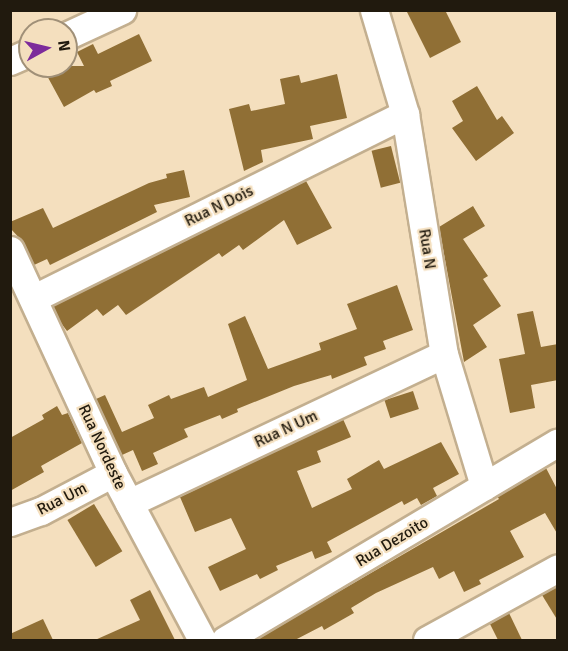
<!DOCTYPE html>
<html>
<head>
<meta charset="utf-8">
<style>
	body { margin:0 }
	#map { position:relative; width:568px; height:651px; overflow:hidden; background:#f4dfbe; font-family:Signika,sans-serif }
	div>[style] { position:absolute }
	.building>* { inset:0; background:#906f35; transform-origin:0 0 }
	.roads { filter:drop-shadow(2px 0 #c3af8f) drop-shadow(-2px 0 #c3af8f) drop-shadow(0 2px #c3af8f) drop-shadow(0 -2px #c3af8f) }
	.minor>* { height:27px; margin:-13.5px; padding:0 13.5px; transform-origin:13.5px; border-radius:13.5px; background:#fff }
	span { translate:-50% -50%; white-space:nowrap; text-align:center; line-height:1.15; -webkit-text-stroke:4.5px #f4dfbe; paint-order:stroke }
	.street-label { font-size:16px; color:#211a0e }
	.frame { position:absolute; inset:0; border:12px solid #211a0e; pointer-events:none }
	.north { position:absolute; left:18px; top:18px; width:60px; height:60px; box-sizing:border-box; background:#f4dfbe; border:2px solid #a09078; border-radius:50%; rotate:82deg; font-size:16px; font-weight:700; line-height:24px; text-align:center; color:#211a0e }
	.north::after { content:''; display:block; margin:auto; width:21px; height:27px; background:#7d2b9b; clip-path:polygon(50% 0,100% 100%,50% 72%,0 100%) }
</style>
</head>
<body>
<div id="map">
	<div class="building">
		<i style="clip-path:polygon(406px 10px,445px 10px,461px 42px,430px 58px)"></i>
		<i style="clip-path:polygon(139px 34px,152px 61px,110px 81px,112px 86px,96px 93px,94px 90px,64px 107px,45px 72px,55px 66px,84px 66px,77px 52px,93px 44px,98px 54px)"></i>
		<i style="clip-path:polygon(337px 74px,347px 118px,310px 126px,313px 139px,261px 150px,263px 162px,244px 171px,229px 109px,249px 104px,251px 111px,285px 104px,280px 79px,299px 75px,301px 83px)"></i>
		<i style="clip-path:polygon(477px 86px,497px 120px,502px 116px,514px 133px,476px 161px,452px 128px,463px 121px,452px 101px)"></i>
		<i style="left:391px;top:146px;width:38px;height:20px;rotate:76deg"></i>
		<i style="clip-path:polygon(184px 170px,190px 197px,154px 205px,157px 212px,50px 265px,47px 259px,34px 265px,24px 243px,10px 228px,10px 222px,43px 208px,53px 228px,149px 183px,167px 178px,166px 174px)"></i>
		<i style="clip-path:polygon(306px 181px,332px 228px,297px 245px,284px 220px,243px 250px,239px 245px,222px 257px,219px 253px,126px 315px,118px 305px,103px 316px,97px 309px,67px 331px,61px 323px,53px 306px)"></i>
		<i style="clip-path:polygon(473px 206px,485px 226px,463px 239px,488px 276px,483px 279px,501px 306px,473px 325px,487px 347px,464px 362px,439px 227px)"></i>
		<i style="clip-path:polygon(397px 285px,413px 330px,383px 341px,386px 349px,364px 357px,367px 365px,332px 379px,331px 375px,294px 386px,237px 409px,238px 412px,222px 419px,220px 415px,184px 429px,188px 437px,153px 453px,158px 464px,142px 471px,133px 450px,122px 455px,96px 399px,105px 395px,122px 432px,154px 418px,148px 405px,169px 395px,171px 399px,204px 387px,208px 397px,247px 380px,228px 324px,245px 316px,268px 369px,321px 350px,319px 343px,357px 329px,347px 304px)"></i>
		<i style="clip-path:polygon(533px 311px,541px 347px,558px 344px,558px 380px,531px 385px,535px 408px,510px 413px,499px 359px,525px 354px,517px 314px)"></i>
		<i style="left:413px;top:391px;width:19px;height:30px;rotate:72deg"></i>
		<i style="clip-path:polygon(57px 406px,62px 415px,68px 413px,82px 443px,41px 466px,44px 472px,10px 491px,10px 438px,44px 419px,42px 415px)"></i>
		<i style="clip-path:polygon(343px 419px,351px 437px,317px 451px,321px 462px,297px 471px,312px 508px,352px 489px,347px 479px,379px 460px,384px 469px,441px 442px,459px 474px,433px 488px,437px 496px,421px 505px,417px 498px,404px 505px,402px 501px,327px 542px,332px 552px,315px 559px,312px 551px,276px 566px,278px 570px,260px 579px,257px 574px,220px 591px,208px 567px,246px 549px,231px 518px,195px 532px,180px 497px)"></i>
		<i style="clip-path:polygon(546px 468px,558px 491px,558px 535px,545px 513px,510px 531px,524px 557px,479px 580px,481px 584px,464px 592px,454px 571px,439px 579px,433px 567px,376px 593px,351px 608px,354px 613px,324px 630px,322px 626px,295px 640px,255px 640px,499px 499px,497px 496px)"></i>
		<i style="left:94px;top:504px;width:55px;height:31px;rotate:59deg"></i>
		<i style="clip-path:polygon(558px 586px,558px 621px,542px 595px)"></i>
		<i style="clip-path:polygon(150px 590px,175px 640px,95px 640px,140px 620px,130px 600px)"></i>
		<i style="clip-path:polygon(509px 613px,522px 640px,498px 640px,490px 624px)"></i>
		<i style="clip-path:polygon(43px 619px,53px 640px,10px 640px,10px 634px)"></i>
	</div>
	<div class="roads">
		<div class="minor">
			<i style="left:374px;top:10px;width:109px;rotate:73.4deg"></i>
			<i style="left:405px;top:114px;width:243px;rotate:80.8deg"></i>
			<i style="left:444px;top:354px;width:138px;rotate:73.1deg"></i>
			<i style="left:66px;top:36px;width:62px;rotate:-24.9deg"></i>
			<i style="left:10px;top:61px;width:22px;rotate:-24deg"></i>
			<i style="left:10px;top:250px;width:246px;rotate:65.2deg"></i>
			<i style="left:113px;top:473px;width:189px;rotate:61.9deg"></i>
			<i style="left:34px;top:298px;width:414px;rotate:-26.4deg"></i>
			<i style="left:129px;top:503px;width:348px;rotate:-25.3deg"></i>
			<i style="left:10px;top:522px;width:33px;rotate:-20deg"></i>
			<i style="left:41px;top:511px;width:81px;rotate:-27.8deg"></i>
			<i style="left:225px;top:640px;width:387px;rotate:-30.7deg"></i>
			<i style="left:427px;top:640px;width:149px;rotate:-28.8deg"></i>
		</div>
	</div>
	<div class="street-label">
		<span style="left:219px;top:206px;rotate:-26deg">Rua N Dois</span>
		<span style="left:427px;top:249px;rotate:81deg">Rua N</span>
		<span style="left:286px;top:429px;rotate:-25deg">Rua N Um</span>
		<span style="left:102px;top:447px;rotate:65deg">Rua Nordeste</span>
		<span style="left:62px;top:499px;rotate:-27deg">Rua Um</span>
		<span style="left:392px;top:542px;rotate:-31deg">Rua Dezoito</span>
	</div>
	<div class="frame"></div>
	<div class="north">N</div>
</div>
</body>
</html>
